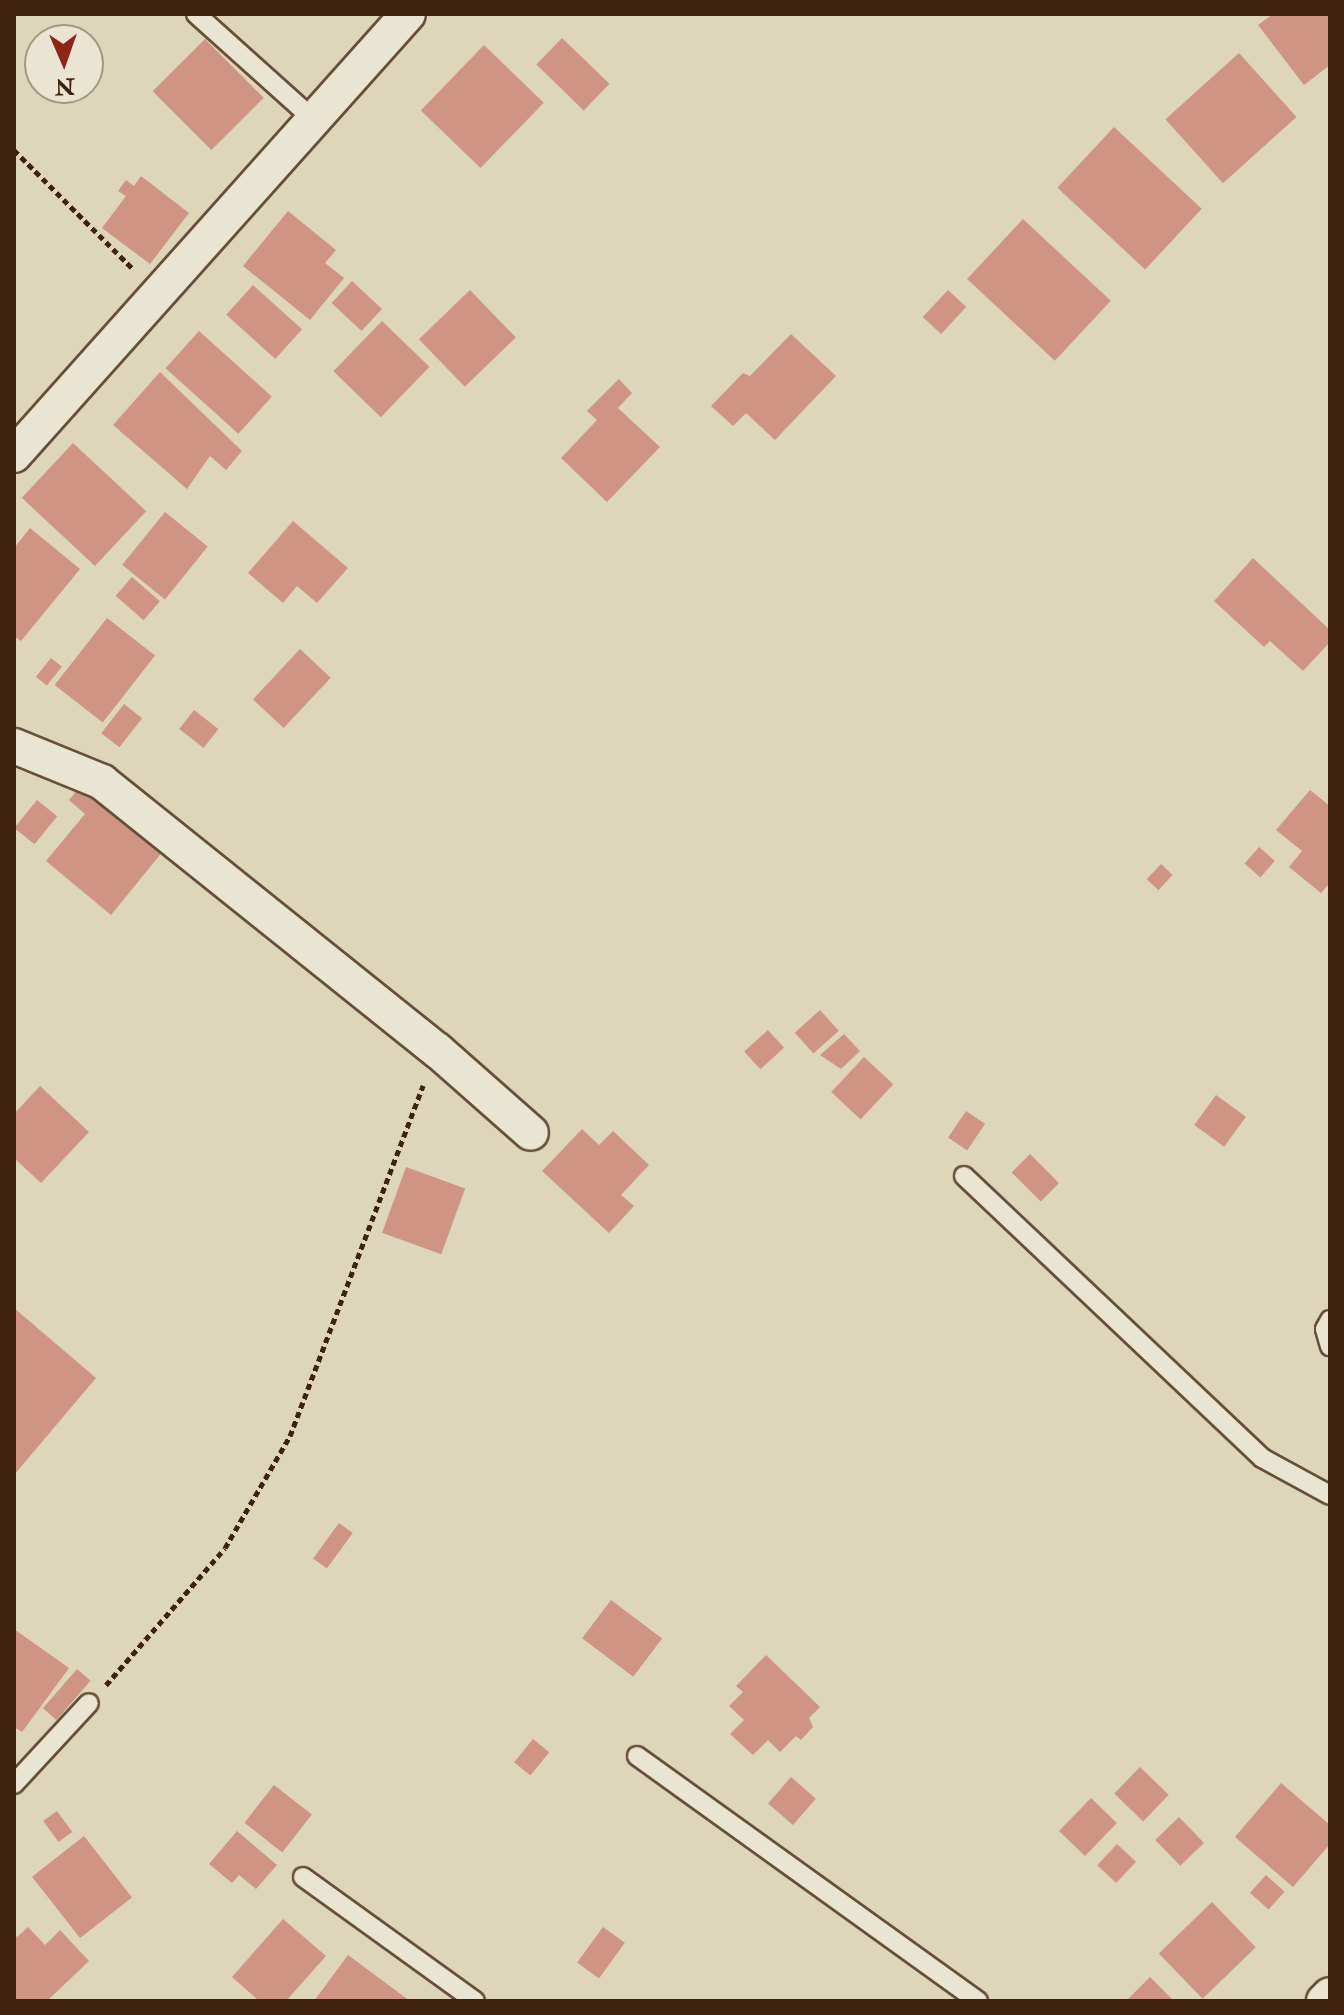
<!DOCTYPE html>
<html>
<head>
<meta charset="utf-8">
<style>
	body { margin:0 }
	#map { position:relative; width:1344px; height:2015px; overflow:hidden; background:#ded6bb; font-family:"IM FELL Double Pica",serif }
	div>[style] { position:absolute }
	.building>* { inset:0; background:#cf9484; transform-origin:0 0 }
	.path>* { height:5px; margin-top:-2.5px; transform-origin:0; background:repeating-linear-gradient(90deg,#3f220d 0 6px,transparent 0 10px) }
	.roads { filter:drop-shadow(2px 0 #674f38) drop-shadow(-2px 0 #674f38) drop-shadow(0 2px #674f38) drop-shadow(0 -2px #674f38) }
	.lane>* { height:18px; margin:-9px; padding:0 9px; transform-origin:9px; border-radius:9px; background:#eae4d3 }
	.street>* { height:34px; margin:-17px; padding:0 17px; transform-origin:17px; border-radius:17px; background:#eae4d3 }
	span { translate:-50% -50%; white-space:nowrap; text-align:center; line-height:1.15; -webkit-text-stroke:6px #eae4d3; paint-order:stroke }
	.frame { position:absolute; inset:0; border:16px solid #3f220d; pointer-events:none }
	.north { position:absolute; left:24px; top:24px; width:80px; height:80px; box-sizing:border-box; background:#eae4d3; border:2px solid #a69684; border-radius:50%; rotate:178deg; font-size:22px; font-weight:700; line-height:32px; text-align:center; color:#3f220d }
	.north::after { content:''; display:block; margin:auto; width:28px; height:36px; background:#8f2418; clip-path:polygon(50% 0,100% 100%,50% 72%,0 100%) }
</style>
</head>
<body>
<div id="map">
	<div class="building">
		<i style="clip-path:polygon(1273px 14px,1330px 14px,1330px 65px,1304px 85px,1258px 25px)"></i>
		<i style="left:562px;top:38px;width:66px;height:37px;rotate:44deg"></i>
		<i style="left:205px;top:39px;width:83px;height:74px;rotate:45deg"></i>
		<i style="left:484px;top:45px;width:83px;height:91px;rotate:44deg"></i>
		<i style="left:1239px;top:53px;width:86px;height:99px;rotate:48deg"></i>
		<i style="left:1114px;top:127px;width:120px;height:83px;rotate:43deg"></i>
		<i style="clip-path:polygon(141px 176px,189px 213px,150px 264px,102px 228px,126px 196px,118px 191px,126px 180px,134px 186px)"></i>
		<i style="clip-path:polygon(288px 211px,336px 250px,325px 263px,344px 278px,310px 320px,243px 266px)"></i>
		<i style="left:1023px;top:219px;width:120px;height:82px;rotate:43deg"></i>
		<i style="left:352px;top:281px;width:41px;height:30px;rotate:43deg"></i>
		<i style="left:253px;top:285px;width:66px;height:40px;rotate:42deg"></i>
		<i style="left:470px;top:290px;width:66px;height:71px;rotate:46deg"></i>
		<i style="left:948px;top:290px;width:25px;height:37px;rotate:43deg"></i>
		<i style="left:382px;top:321px;width:66px;height:70px;rotate:44deg"></i>
		<i style="left:199px;top:331px;width:98px;height:50px;rotate:42deg"></i>
		<i style="clip-path:polygon(791px 334px,836px 376px,775px 440px,746px 413px,733px 426px,711px 406px,743px 373px,750px 376px)"></i>
		<i style="clip-path:polygon(160px 372px,242px 451px,226px 470px,210px 456px,187px 489px,113px 425px)"></i>
		<i style="clip-path:polygon(619px 379px,632px 393px,618px 408px,660px 447px,607px 502px,561px 458px,597px 420px,587px 411px)"></i>
		<i style="left:73px;top:443px;width:100px;height:75px;rotate:43deg"></i>
		<i style="left:165px;top:512px;width:55px;height:68px;rotate:39deg"></i>
		<i style="clip-path:polygon(293px 521px,348px 568px,317px 603px,297px 586px,283px 603px,248px 573px)"></i>
		<i style="clip-path:polygon(30px 528px,80px 569px,21px 641px,14px 636px,14px 548px)"></i>
		<i style="clip-path:polygon(1253px 558px,1330px 630px,1330px 642px,1303px 671px,1270px 641px,1264px 647px,1214px 601px)"></i>
		<i style="left:132px;top:577px;width:37px;height:25px;rotate:41deg"></i>
		<i style="left:107px;top:618px;width:61px;height:85px;rotate:38deg"></i>
		<i style="left:300px;top:649px;width:42px;height:69px;rotate:43deg"></i>
		<i style="left:51px;top:658px;width:14px;height:24px;rotate:39deg"></i>
		<i style="left:124px;top:704px;width:23px;height:37px;rotate:38deg"></i>
		<i style="left:194px;top:710px;width:31px;height:24px;rotate:38deg"></i>
		<i style="clip-path:polygon(86px 779px,168px 845px,111px 915px,46px 861px,85px 814px,69px 800px)"></i>
		<i style="clip-path:polygon(1310px 790px,1330px 806px,1330px 883px,1321px 893px,1289px 867px,1302px 851px,1276px 830px)"></i>
		<i style="left:37px;top:800px;width:26px;height:36px;rotate:39deg"></i>
		<i style="left:1259px;top:847px;width:21px;height:22px;rotate:41deg"></i>
		<i style="left:1161px;top:864px;width:16px;height:21px;rotate:43deg"></i>
		<i style="left:820px;top:1010px;width:28px;height:34px;rotate:48deg"></i>
		<i style="left:768px;top:1030px;width:24px;height:32px;rotate:48deg"></i>
		<i style="clip-path:polygon(844px 1034px,860px 1051px,841px 1069px,820px 1055px)"></i>
		<i style="left:864px;top:1057px;width:40px;height:48px;rotate:43deg"></i>
		<i style="clip-path:polygon(40px 1086px,89px 1132px,41px 1183px,14px 1158px,14px 1114px)"></i>
		<i style="left:1216px;top:1095px;width:37px;height:37px;rotate:36deg"></i>
		<i style="left:966px;top:1111px;width:23px;height:32px;rotate:34deg"></i>
		<i style="clip-path:polygon(582px 1129px,599px 1145px,613px 1131px,649px 1165px,621px 1195px,634px 1206px,609px 1233px,542px 1171px)"></i>
		<i style="left:1030px;top:1154px;width:41px;height:26px;rotate:45deg"></i>
		<i style="left:406px;top:1167px;width:63px;height:70px;rotate:20deg"></i>
		<i style="clip-path:polygon(14px 1308px,96px 1378px,14px 1475px)"></i>
		<i style="left:339px;top:1523px;width:17px;height:44px;rotate:36deg"></i>
		<i style="left:611px;top:1600px;width:64px;height:48px;rotate:37deg"></i>
		<i style="clip-path:polygon(14px 1629px,69px 1668px,22px 1732px,14px 1727px)"></i>
		<i style="clip-path:polygon(766px 1655px,820px 1707px,809px 1718px,813px 1727px,801px 1740px,796px 1736px,780px 1752px,768px 1740px,753px 1755px,730px 1734px,744px 1720px,729px 1706px,743px 1692px,736px 1686px)"></i>
		<i style="left:77px;top:1669px;width:18px;height:52px;rotate:41deg"></i>
		<i style="left:533px;top:1739px;width:21px;height:30px;rotate:39deg"></i>
		<i style="left:1140px;top:1767px;width:40px;height:37px;rotate:44deg"></i>
		<i style="left:791px;top:1777px;width:33px;height:35px;rotate:41deg"></i>
		<i style="clip-path:polygon(1281px 1783px,1330px 1825px,1330px 1844px,1293px 1887px,1235px 1837px)"></i>
		<i style="left:274px;top:1785px;width:48px;height:48px;rotate:38deg"></i>
		<i style="left:1091px;top:1798px;width:36px;height:46px;rotate:44deg"></i>
		<i style="left:57px;top:1811px;width:26px;height:17px;rotate:54deg"></i>
		<i style="left:1179px;top:1817px;width:36px;height:33px;rotate:46deg"></i>
		<i style="clip-path:polygon(237px 1831px,277px 1865px,256px 1889px,239px 1875px,232px 1883px,209px 1864px)"></i>
		<i style="left:84px;top:1836px;width:78px;height:66px;rotate:52deg"></i>
		<i style="left:1117px;top:1844px;width:26px;height:29px;rotate:43deg"></i>
		<i style="left:1266px;top:1875px;width:25px;height:24px;rotate:42deg"></i>
		<i style="left:1212px;top:1902px;width:63px;height:74px;rotate:46deg"></i>
		<i style="clip-path:polygon(283px 1919px,326px 1956px,286px 2001px,259px 2001px,232px 1977px)"></i>
		<i style="clip-path:polygon(28px 1927px,45px 1945px,60px 1930px,89px 1961px,47px 2001px,14px 2001px,14px 1934px,17px 1937px)"></i>
		<i style="left:603px;top:1927px;width:27px;height:44px;rotate:36deg"></i>
		<i style="clip-path:polygon(348px 1955px,410px 2001px,314px 2001px)"></i>
		<i style="clip-path:polygon(1150px 1977px,1174px 2001px,1126px 2001px)"></i>
	</div>
	<div class="path">
		<i style="left:14px;top:150px;width:167px;rotate:45deg"></i>
		<i style="left:106px;top:1685px;width:181px;rotate:-49deg"></i>
		<i style="left:225px;top:1548px;width:129px;rotate:-59.9deg"></i>
		<i style="left:290px;top:1436px;width:375px;rotate:-69.2deg"></i>
	</div>
	<div class="roads">
		<div class="lane">
			<i style="left:196px;top:14px;width:159px;rotate:41.9deg"></i>
			<i style="left:964px;top:1176px;width:410px;rotate:43.4deg"></i>
			<i style="left:1262px;top:1458px;width:77px;rotate:28.6deg"></i>
			<i style="left:1330px;top:1320px;width:10px;rotate:119deg"></i>
			<i style="left:1325px;top:1329px;width:18px;rotate:74deg"></i>
			<i style="left:637px;top:1756px;width:420px;rotate:35.7deg"></i>
			<i style="left:14px;top:1784px;width:110px;rotate:-47.2deg"></i>
			<i style="left:303px;top:1877px;width:212px;rotate:35.8deg"></i>
		</div>
		<div class="street">
			<i style="left:14px;top:455px;width:591px;rotate:-48.22deg"></i>
			<i style="left:14px;top:746px;width:95px;rotate:22.2deg"></i>
			<i style="left:102px;top:782px;width:429px;rotate:38.7deg"></i>
			<i style="left:437px;top:1050px;width:125px;rotate:41.4deg"></i>
			<i style="left:1324px;top:2001px;width:8px;rotate:-45deg"></i>
		</div>
	</div>
	<div class="frame"></div>
	<div class="north">N</div>
</div>
</body>
</html>
